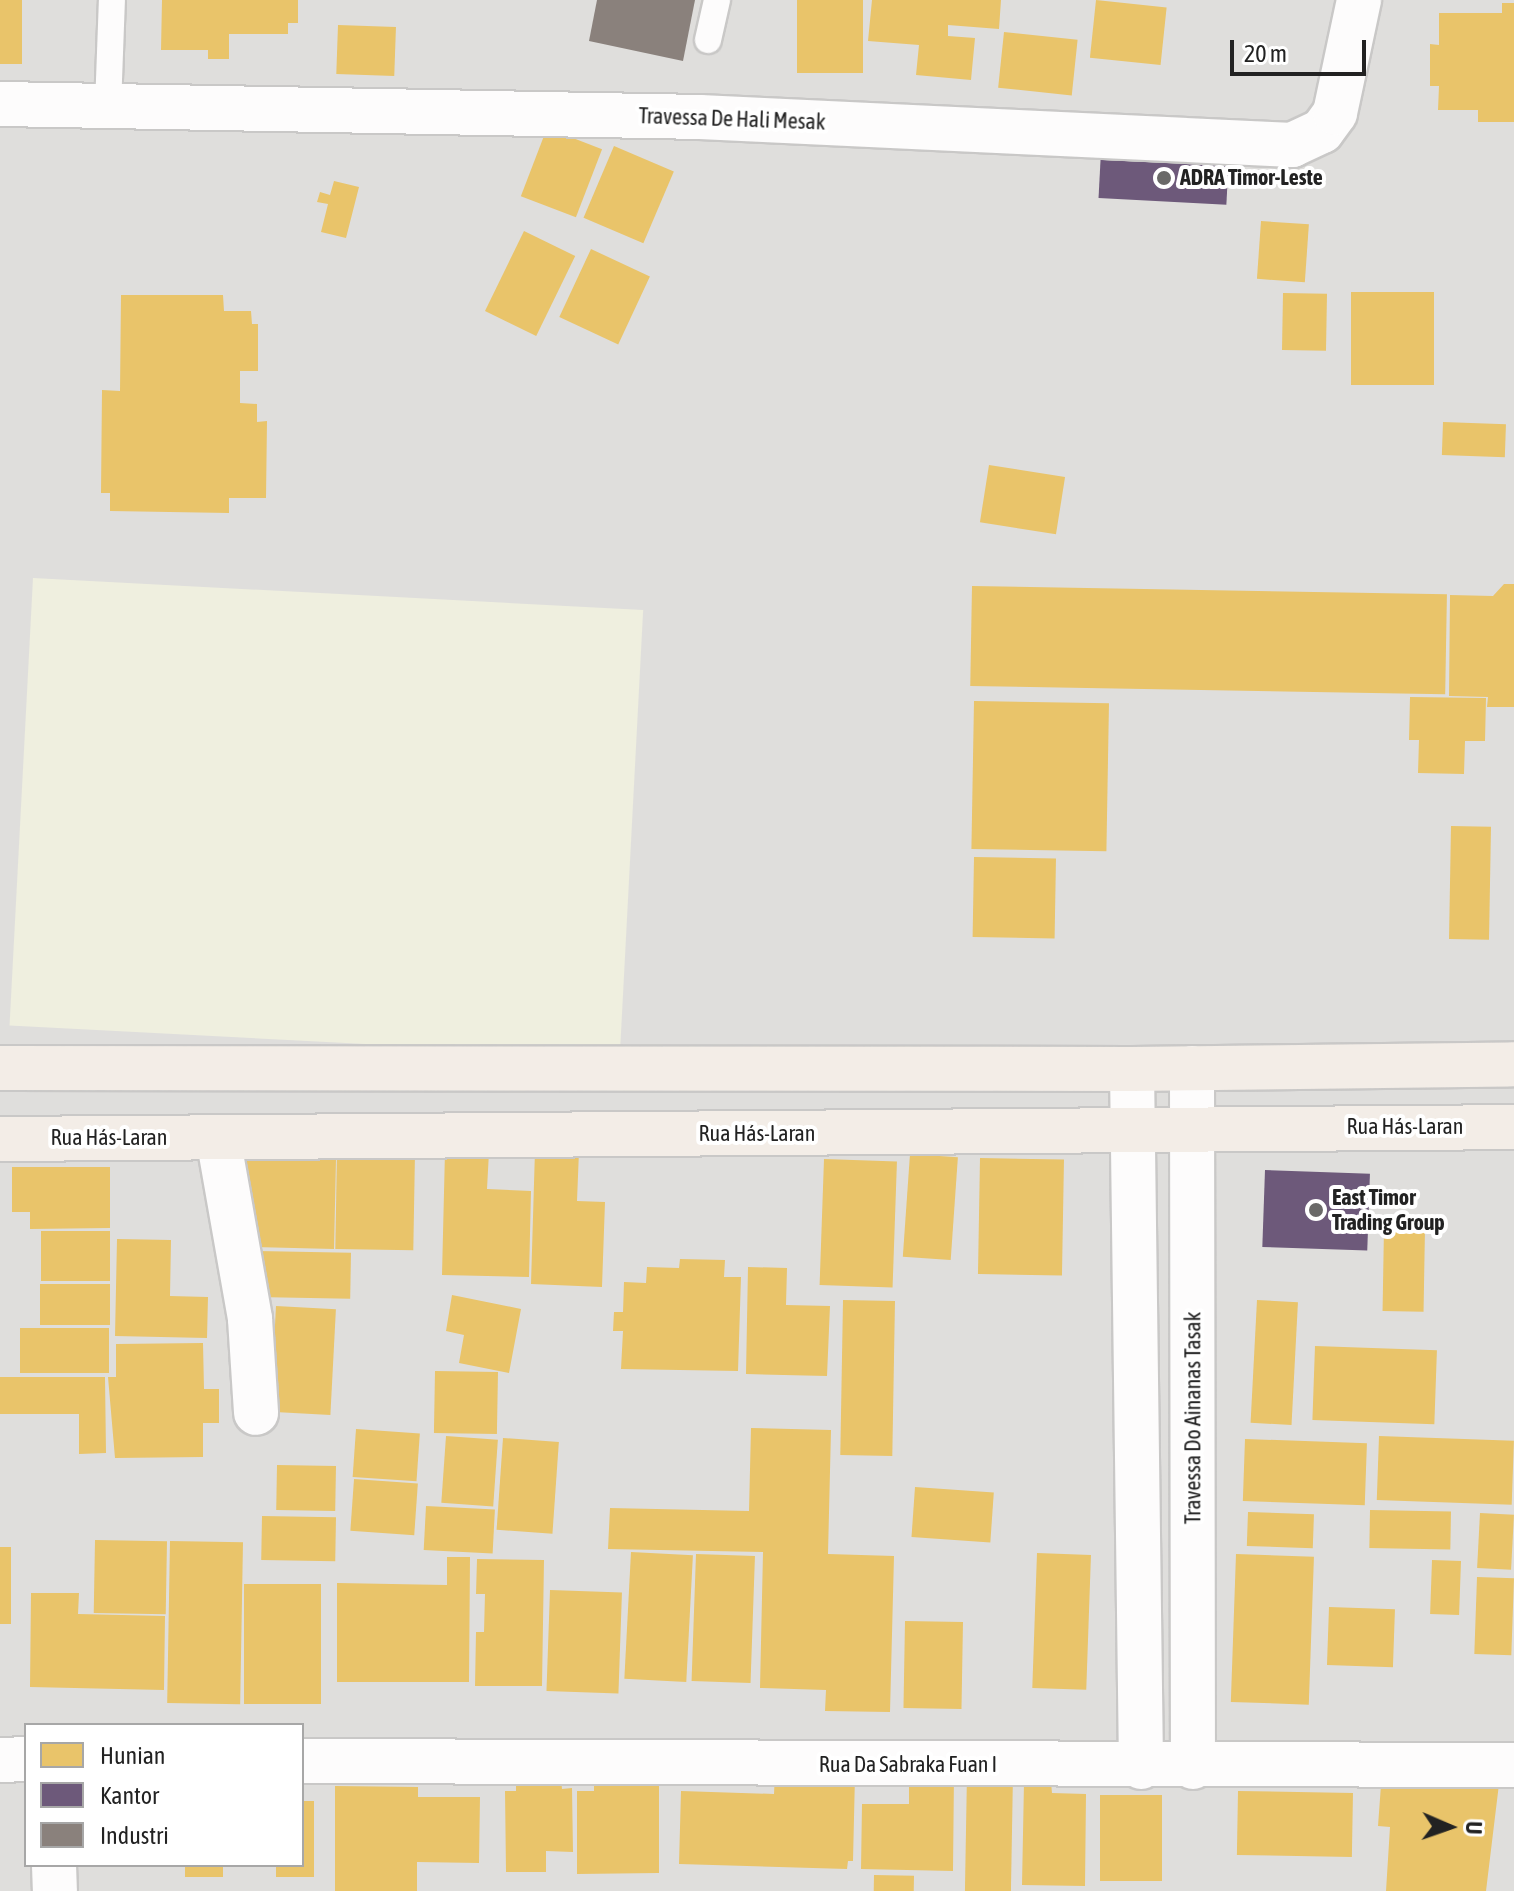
<!DOCTYPE html>
<html>
<head>
<meta charset="utf-8">
<style>
	body { margin:0 }
	#map { position:relative; width:1514px; height:1891px; overflow:hidden; background:#f0eeeb; font-family:"Asap Condensed",sans-serif }
	div>[style] { position:absolute }
	.residential>* { inset:0; background:#dfdedc }
	.farmland>* { inset:0; background:#efefdf; transform-origin:0 0 }
	.homes>* { inset:0; background:#e9c46a; transform-origin:0 0 }
	.offices>* { inset:0; background:#6d597a; transform-origin:0 0 }
	.industry>* { inset:0; background:#8a817c }
	.roads { filter:drop-shadow(2px 0 #c9c8c7) drop-shadow(-2px 0 #c9c8c7) drop-shadow(0 2px #c9c8c7) drop-shadow(0 -2px #c9c8c7) }
	.lane>* { height:26px; margin:-13px; padding:0 13px; transform-origin:13px; border-radius:13px; background:#fdfcfc }
	.street>* { height:44px; margin:-22px; padding:0 22px; transform-origin:22px; border-radius:22px; background:#fdfcfc }
	.primary>* { height:44px; margin:-22px; padding:0 22px; transform-origin:22px; border-radius:22px; background:#f3ede7 }
	.dots>* { width:22px; height:22px; translate:-50% -50%; box-sizing:border-box; border:4px solid #fff; border-radius:50% }
	span { translate:-50% -50%; white-space:nowrap; text-align:center; line-height:1.15; -webkit-text-stroke:8px #fff; paint-order:stroke }
	.street-label { font-size:22px; color:#222 }
	.poi-label { font-size:22px; color:#222; font-weight:700 }
	.left { translate:0 -50%; text-align:left }
	.legend { position:absolute; left:24px; top:1723px; width:280px; height:144px; box-sizing:border-box; background:#fff; border:2px solid #a7a7a7; margin:0; padding:10px 14px; list-style:none; font-size:24px; color:#222 }
	.legend li { display:flex; align-items:center; gap:16px; height:40px }
	.legend b { width:40px; border:2px solid #a7a7a7 }
	.north { position:absolute; left:1410px; top:1787px; width:80px; height:80px; -webkit-text-stroke:6px #fff; paint-order:stroke; rotate:92deg; font-size:22px; font-weight:700; line-height:32px; text-align:center; color:#222 }
	.north::after { content:''; display:block; margin:auto; width:28px; height:36px; background:#222; clip-path:polygon(50% 0,100% 100%,50% 72%,0 100%) }
	.scale { position:absolute; left:1230px; top:40px; width:136px; height:36px; box-sizing:border-box; border:4px solid #222; border-top:0; padding-left:10px; font-size:24px; line-height:28px; white-space:nowrap; color:#222; -webkit-text-stroke:6px #fff; paint-order:stroke }
</style>
</head>
<body>
<div id="map">
	<div class="residential">
		<i style="clip-path:polygon(evenodd,0 0,1514px 0,1514px 1891px,0 1891px,0 0,26px 1725px,302px 1725px,302px 1865px,26px 1865px,26px 1725px)"></i>
	</div>
	<div class="farmland">
		<i style="left:33px;top:578px;width:611px;height:448px;rotate:3deg"></i>
	</div>
	<div class="homes">
		<i style="left:0;top:0;width:22px;height:64px"></i>
		<i style="clip-path:polygon(162px 0,298px 0,298px 23px,288px 23px,288px 34px,229px 34px,229px 59px,208px 59px,208px 50px,161px 50px)"></i>
		<i style="left:797px;top:0;width:66px;height:73px"></i>
		<i style="clip-path:polygon(872px 0,1001px 0,999px 29px,948px 25px,948px 36px,975px 38px,971px 80px,916px 75px,919px 45px,868px 41px)"></i>
		<i style="left:1096px;top:0;width:71px;height:58px;rotate:6deg"></i>
		<i style="clip-path:polygon(1502px 3px,1514px 3px,1514px 122px,1478px 122px,1478px 110px,1438px 110px,1439px 86px,1430px 86px,1430px 44px,1439px 45px,1439px 13px,1502px 13px)"></i>
		<i style="left:338px;top:25px;width:58px;height:49px;rotate:2deg"></i>
		<i style="left:1004px;top:32px;width:74px;height:56px;rotate:6deg"></i>
		<i style="left:547px;top:128px;width:59px;height:73px;rotate:21deg"></i>
		<i style="left:614px;top:146px;width:65px;height:78px;rotate:23deg"></i>
		<i style="clip-path:polygon(334px 181px,359px 187px,346px 238px,321px 232px,328px 204px,317px 202px,320px 192px,330px 195px)"></i>
		<i style="left:1261px;top:221px;width:48px;height:58px;rotate:4deg"></i>
		<i style="left:524px;top:231px;width:57px;height:89px;rotate:26deg"></i>
		<i style="left:591px;top:249px;width:65px;height:75px;rotate:25deg"></i>
		<i style="left:1351px;top:292px;width:83px;height:93px"></i>
		<i style="left:1283px;top:293px;width:44px;height:57px;rotate:1deg"></i>
		<i style="clip-path:polygon(121px 295px,223px 295px,224px 311px,251px 311px,252px 324px,258px 324px,258px 371px,240px 371px,240px 403px,257px 404px,257px 422px,267px 421px,266px 498px,229px 498px,229px 513px,110px 511px,110px 493px,101px 493px,102px 390px,120px 391px)"></i>
		<i style="left:1443px;top:422px;width:63px;height:33px;rotate:2deg"></i>
		<i style="left:989px;top:465px;width:77px;height:58px;rotate:9deg"></i>
		<i style="clip-path:polygon(1504px 584px,1514px 584px,1514px 707px,1487px 707px,1488px 697px,1449px 696px,1450px 595px,1493px 596px)"></i>
		<i style="left:972px;top:586px;width:475px;height:100px;rotate:1deg"></i>
		<i style="clip-path:polygon(1410px 697px,1486px 698px,1485px 741px,1465px 741px,1464px 774px,1418px 773px,1419px 740px,1409px 740px)"></i>
		<i style="left:974px;top:701px;width:135px;height:148px;rotate:1deg"></i>
		<i style="left:1451px;top:826px;width:40px;height:113px;rotate:1deg"></i>
		<i style="left:974px;top:857px;width:82px;height:80px;rotate:1deg"></i>
		<i style="clip-path:polygon(535px 1150px,579px 1151px,577px 1201px,605px 1202px,602px 1287px,531px 1284px)"></i>
		<i style="clip-path:polygon(445px 1151px,489px 1152px,487px 1189px,531px 1191px,529px 1277px,442px 1275px)"></i>
		<i style="left:337px;top:1152px;width:78px;height:97px;rotate:1deg"></i>
		<i style="left:910px;top:1154px;width:48px;height:103px;rotate:4deg"></i>
		<i style="clip-path:polygon(243px 1158px,336px 1159px,334px 1249px,252px 1247px,252px 1201px,243px 1202px)"></i>
		<i style="left:980px;top:1158px;width:84px;height:116px;rotate:1deg"></i>
		<i style="left:824px;top:1159px;width:73px;height:126px;rotate:2deg"></i>
		<i style="clip-path:polygon(12px 1167px,110px 1167px,110px 1228px,30px 1229px,30px 1212px,12px 1212px)"></i>
		<i style="left:1384px;top:1228px;width:41px;height:83px;rotate:1deg"></i>
		<i style="left:110px;top:1231px;width:50px;height:69px;rotate:90deg"></i>
		<i style="clip-path:polygon(117px 1239px,171px 1240px,170px 1296px,208px 1297px,207px 1338px,115px 1336px)"></i>
		<i style="left:257px;top:1251px;width:94px;height:46px;rotate:1deg"></i>
		<i style="clip-path:polygon(680px 1259px,725px 1260px,724px 1277px,741px 1277px,738px 1371px,621px 1369px,623px 1331px,613px 1331px,614px 1312px,623px 1312px,624px 1282px,646px 1283px,647px 1267px,679px 1268px)"></i>
		<i style="clip-path:polygon(748px 1267px,787px 1268px,786px 1305px,830px 1306px,827px 1376px,746px 1374px)"></i>
		<i style="left:40px;top:1284px;width:70px;height:41px"></i>
		<i style="clip-path:polygon(452px 1295px,521px 1309px,509px 1373px,459px 1363px,464px 1335px,446px 1331px)"></i>
		<i style="left:843px;top:1300px;width:52px;height:155px;rotate:1deg"></i>
		<i style="left:1257px;top:1300px;width:41px;height:123px;rotate:3deg"></i>
		<i style="left:276px;top:1306px;width:60px;height:106px;rotate:3deg"></i>
		<i style="left:20px;top:1328px;width:89px;height:45px"></i>
		<i style="clip-path:polygon(203px 1343px,204px 1389px,219px 1389px,219px 1423px,203px 1423px,203px 1457px,115px 1458px,108px 1377px,116px 1377px,116px 1344px)"></i>
		<i style="left:1315px;top:1346px;width:122px;height:74px;rotate:2deg"></i>
		<i style="left:435px;top:1371px;width:63px;height:62px;rotate:1deg"></i>
		<i style="clip-path:polygon(0 1377px,105px 1377px,106px 1453px,79px 1454px,79px 1414px,0 1414px)"></i>
		<i style="clip-path:polygon(751px 1428px,831px 1430px,828px 1554px,894px 1556px,890px 1712px,825px 1711px,826px 1690px,760px 1688px,763px 1552px,608px 1549px,610px 1508px,749px 1511px)"></i>
		<i style="left:356px;top:1429px;width:64px;height:48px;rotate:4deg"></i>
		<i style="left:446px;top:1436px;width:52px;height:67px;rotate:4deg"></i>
		<i style="left:1379px;top:1436px;width:135px;height:64px;rotate:2deg"></i>
		<i style="left:503px;top:1438px;width:56px;height:92px;rotate:4deg"></i>
		<i style="left:1245px;top:1439px;width:122px;height:62px;rotate:2deg"></i>
		<i style="left:277px;top:1465px;width:59px;height:45px;rotate:1deg"></i>
		<i style="left:354px;top:1479px;width:64px;height:52px;rotate:4deg"></i>
		<i style="left:915px;top:1487px;width:79px;height:50px;rotate:4deg"></i>
		<i style="left:426px;top:1506px;width:69px;height:44px;rotate:3deg"></i>
		<i style="left:1370px;top:1510px;width:81px;height:38px;rotate:1deg"></i>
		<i style="left:1248px;top:1512px;width:66px;height:34px;rotate:2deg"></i>
		<i style="left:1480px;top:1513px;width:34px;height:55px;rotate:3deg"></i>
		<i style="left:262px;top:1516px;width:74px;height:44px;rotate:1deg"></i>
		<i style="left:95px;top:1540px;width:72px;height:73px;rotate:1deg"></i>
		<i style="left:170px;top:1541px;width:73px;height:162px;rotate:1deg"></i>
		<i style="left:0;top:1547px;width:11px;height:77px"></i>
		<i style="left:631px;top:1552px;width:62px;height:127px;rotate:3deg"></i>
		<i style="left:1037px;top:1553px;width:54px;height:135px;rotate:2deg"></i>
		<i style="left:696px;top:1554px;width:59px;height:127px;rotate:2deg"></i>
		<i style="left:1236px;top:1554px;width:78px;height:148px;rotate:2deg"></i>
		<i style="clip-path:polygon(447px 1557px,470px 1557px,469px 1682px,337px 1682px,337px 1583px,447px 1585px)"></i>
		<i style="clip-path:polygon(477px 1559px,544px 1560px,542px 1686px,475px 1686px,476px 1632px,484px 1632px,485px 1594px,476px 1594px)"></i>
		<i style="left:1432px;top:1560px;width:29px;height:54px;rotate:2deg"></i>
		<i style="left:1477px;top:1577px;width:37px;height:77px;rotate:2deg"></i>
		<i style="left:244px;top:1584px;width:77px;height:120px"></i>
		<i style="left:550px;top:1590px;width:72px;height:101px;rotate:2deg"></i>
		<i style="clip-path:polygon(31px 1593px,79px 1593px,78px 1614px,165px 1616px,164px 1690px,30px 1687px)"></i>
		<i style="left:1329px;top:1607px;width:66px;height:58px;rotate:2deg"></i>
		<i style="left:905px;top:1621px;width:58px;height:87px;rotate:1deg"></i>
		<i style="clip-path:polygon(594px 1770px,659px 1770px,659px 1873px,577px 1874px,577px 1791px,594px 1791px)"></i>
		<i style="clip-path:polygon(775px 1773px,855px 1775px,853px 1861px,848px 1861px,847px 1869px,679px 1864px,681px 1791px,774px 1794px)"></i>
		<i style="clip-path:polygon(909px 1773px,954px 1774px,953px 1871px,861px 1869px,862px 1804px,909px 1804px)"></i>
		<i style="left:967px;top:1773px;width:46px;height:118px;rotate:1deg"></i>
		<i style="clip-path:polygon(516px 1778px,561px 1778px,562px 1789px,572px 1788px,573px 1852px,546px 1851px,546px 1872px,506px 1872px,505px 1791px,516px 1791px)"></i>
		<i style="clip-path:polygon(1439px 1780px,1499px 1784px,1486px 1891px,1386px 1891px,1390px 1827px,1378px 1826px,1381px 1785px,1438px 1789px)"></i>
		<i style="clip-path:polygon(1024px 1782px,1051px 1782px,1052px 1793px,1086px 1794px,1085px 1886px,1022px 1885px)"></i>
		<i style="clip-path:polygon(335px 1786px,418px 1787px,418px 1797px,480px 1797px,479px 1863px,417px 1862px,417px 1891px,335px 1891px)"></i>
		<i style="left:1238px;top:1791px;width:115px;height:64px;rotate:1deg"></i>
		<i style="left:1100px;top:1795px;width:62px;height:86px"></i>
		<i style="clip-path:polygon(302px 1801px,314px 1801px,314px 1877px,276px 1877px,276px 1865px,302px 1865px)"></i>
		<i style="left:185px;top:1865px;width:38px;height:12px"></i>
		<i style="left:874px;top:1875px;width:40px;height:16px;rotate:1deg"></i>
	</div>
	<div class="offices">
		<i style="left:1101px;top:151px;width:128px;height:47px;rotate:3deg"></i>
		<i style="left:1265px;top:1170px;width:105px;height:77px;rotate:2deg"></i>
	</div>
	<div class="industry">
		<i style="clip-path:polygon(597px 0,695px 0,683px 61px,589px 41px)"></i>
	</div>
	<div class="roads">
		<div class="lane">
			<i style="left:708px;top:40px;width:41px;rotate:-77.3deg"></i>
			<i style="left:108px;top:107px;width:107px;rotate:-87.9deg"></i>
		</div>
		<div class="street">
			<i style="left:0;top:104px;width:700px;rotate:1.06deg"></i>
			<i style="left:700px;top:117px;width:593px;rotate:2.71deg"></i>
			<i style="left:1292px;top:145px;width:33px;rotate:-25deg"></i>
			<i style="left:1322px;top:131px;width:22px;rotate:-54deg"></i>
			<i style="left:1335px;top:113px;width:116px;rotate:-78deg"></i>
			<i style="left:1192px;top:1068px;width:699px;rotate:89.92deg"></i>
			<i style="left:1132px;top:1069px;width:698px;rotate:89.26deg"></i>
			<i style="left:218px;top:1137px;width:185px;rotate:80deg"></i>
			<i style="left:250px;top:1319px;width:94px;rotate:86.3deg"></i>
			<i style="left:0;top:1760px;width:26px;rotate:-2deg"></i>
			<i style="left:302px;top:1761px;width:1212px;rotate:0.19deg"></i>
			<i style="left:54px;top:1865px;width:26px;rotate:88deg"></i>
		</div>
		<div class="primary">
			<i style="left:0;top:1068px;width:1132px;rotate:0.05deg"></i>
			<i style="left:1132px;top:1069px;width:382px;rotate:-0.7deg"></i>
			<i style="left:0;top:1139px;width:1514px;rotate:-0.45deg"></i>
		</div>
	</div>
	<div class="dots">
		<i style="left:1164px;top:178px;background:#6a6968"></i>
		<i style="left:1316px;top:1210px;background:#6a6968"></i>
	</div>
	<div class="street-label">
		<span style="left:732px;top:119px;rotate:2deg">Travessa De Hali Mesak</span>
		<span style="left:1405px;top:1127px">Rua Hás-Laran</span>
		<span style="left:757px;top:1134px">Rua Hás-Laran</span>
		<span style="left:109px;top:1138px">Rua Hás-Laran</span>
		<span style="left:1193px;top:1418px;rotate:-90deg">Travessa Do Ainanas Tasak</span>
		<span style="left:908px;top:1765px">Rua Da Sabraka Fuan I</span>
	</div>
	<div class="poi-label">
		<span class="left" style="left:1180px;top:178px">ADRA Timor-Leste</span>
		<span class="left" style="left:1332px;top:1210px">East Timor<br>Trading Group</span>
	</div>
	<ul class="legend">
	<li><b style="height:22px;background:#e9c46a"></b>Hunian</li>
	<li><b style="height:22px;background:#6d597a"></b>Kantor</li>
	<li><b style="height:22px;background:#8a817c"></b>Industri</li>
	</ul>
	<div class="north">U</div>
	<div class="scale">20 m</div>
</div>
</body>
</html>
